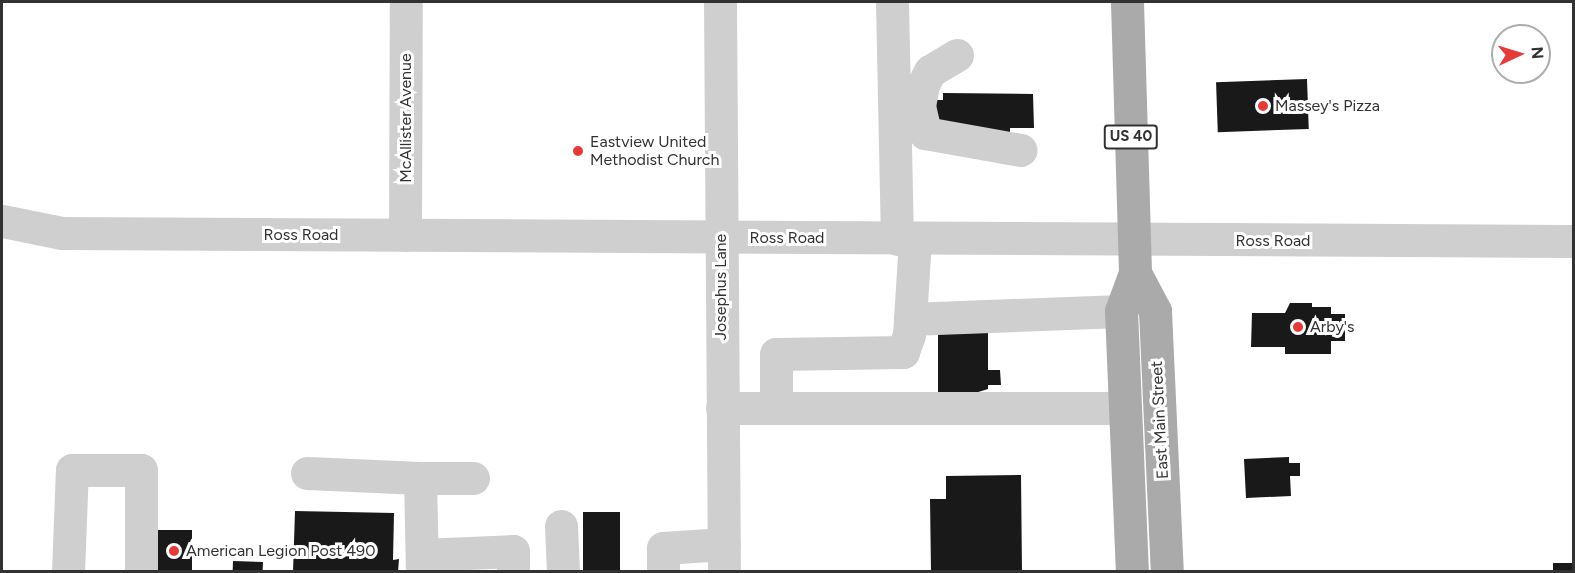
<!DOCTYPE html>
<html>
<head>
<meta charset="utf-8">
<style>
	body { margin:0 }
	#map { position:relative; width:1575px; height:573px; overflow:hidden; background:#fff; font-family:Figtree,sans-serif }
	div>[style] { position:absolute }
	.building>* { inset:0; background:#191919; transform-origin:0 0 }
	.minor>* { height:33px; margin:-16.5px; padding:0 16.5px; transform-origin:16.5px; border-radius:16.5px; background:#cfcfcf }
	.major>* { height:33px; margin:-16.5px; padding:0 16.5px; transform-origin:16.5px; border-radius:16.5px; background:#aaa }
	.dots>* { width:16px; height:16px; translate:-50% -50%; box-sizing:border-box; border:3px solid #fff; border-radius:50% }
	span { translate:-50% -50%; white-space:nowrap; text-align:center; line-height:1.15; -webkit-text-stroke:6px #fff; paint-order:stroke }
	.shield-label span { padding:2px 4px; background:#fff; border:2px solid; border-radius:4px; -webkit-text-stroke-width:0 }
	.shield-label { font-size:15px; color:#323232; font-weight:700 }
	.poi-label { font-size:16px; color:#323232 }
	.left { translate:0 -50%; text-align:left }
	.street-label { font-size:16px; color:#323232 }
	.frame { position:absolute; inset:0; border:3px solid #323232; pointer-events:none }
	.north { position:absolute; left:1491px; top:24px; width:60px; height:60px; box-sizing:border-box; background:#fff; border:2px solid #adadad; border-radius:50%; rotate:86deg; font-size:16px; font-weight:700; line-height:24px; text-align:center; color:#323232 }
	.north::after { content:''; display:block; margin:auto; width:21px; height:27px; background:#e53b38; clip-path:polygon(50% 0,100% 100%,50% 72%,0 100%) }
</style>
</head>
<body>
<div id="map">
	<div class="building">
		<i style="left:1307px;top:79px;width:50px;height:91px;rotate:88deg"></i>
		<i style="clip-path:polygon(943px 93px,1033px 94px,1034px 128px,1010px 128px,1010px 134px,927px 124px,927px 100px,943px 100px)"></i>
		<i style="clip-path:polygon(1290px 303px,1312px 303px,1312px 307px,1331px 307px,1331px 314px,1345px 314px,1345px 341px,1331px 341px,1331px 354px,1285px 354px,1285px 347px,1251px 347px,1252px 313px,1285px 313px)"></i>
		<i style="clip-path:polygon(938px 332px,988px 332px,988px 370px,1000px 370px,1001px 385px,988px 385px,988px 389px,975px 393px,938px 392px)"></i>
		<i style="clip-path:polygon(1289px 457px,1289px 463px,1300px 463px,1300px 476px,1290px 476px,1291px 496px,1246px 498px,1244px 459px)"></i>
		<i style="clip-path:polygon(1021px 475px,1022px 572px,931px 572px,930px 499px,946px 499px,946px 476px)"></i>
		<i style="clip-path:polygon(295px 511px,394px 513px,393px 560px,399px 559px,398px 572px,293px 572px)"></i>
		<i style="left:583px;top:512px;width:37px;height:60px"></i>
		<i style="left:156px;top:530px;width:36px;height:42px"></i>
		<i style="left:233px;top:561px;width:30px;height:11px;rotate:2deg"></i>
		<i style="left:1553px;top:563px;width:21px;height:9px"></i>
	</div>
	<div class="minor">
		<i style="left:720px;top:2px;width:570px;rotate:89.6deg"></i>
		<i style="left:892px;top:2px;width:237px;rotate:88.8deg"></i>
		<i style="left:957px;top:55px;width:31px;rotate:149deg"></i>
		<i style="left:930px;top:71px;width:16px;rotate:117deg"></i>
		<i style="left:923px;top:85px;width:21px;rotate:101deg"></i>
		<i style="left:919px;top:106px;width:28px;rotate:77deg"></i>
		<i style="left:925px;top:133px;width:97px;rotate:10.1deg"></i>
		<i style="left:2px;top:221px;width:61px;rotate:11.3deg"></i>
		<i style="left:62px;top:233px;width:1512px;rotate:0.3deg"></i>
		<i style="left:405px;top:235px;width:233px;rotate:-89.8deg"></i>
		<i style="left:910px;top:319px;width:211px;rotate:-2.2deg"></i>
		<i style="left:722px;top:408px;width:401px"></i>
		<i style="left:776px;top:408px;width:54px;rotate:-90deg"></i>
		<i style="left:776px;top:354px;width:127px;rotate:-0.9deg"></i>
		<i style="left:903px;top:352px;width:18px;rotate:-71deg"></i>
		<i style="left:909px;top:335px;width:96px;rotate:-86.4deg"></i>
		<i style="left:307px;top:473px;width:113px;rotate:2.5deg"></i>
		<i style="left:420px;top:478px;width:94px;rotate:88.8deg"></i>
		<i style="left:420px;top:478px;width:53px"></i>
		<i style="left:561px;top:526px;width:46px;rotate:87.5deg"></i>
		<i style="left:422px;top:555px;width:91px;rotate:-2.5deg"></i>
		<i style="left:513px;top:551px;width:21px;rotate:90deg"></i>
		<i style="left:68px;top:572px;width:102px;rotate:-87.8deg"></i>
		<i style="left:72px;top:470px;width:69px"></i>
		<i style="left:141px;top:470px;width:102px;rotate:90deg"></i>
		<i style="left:663px;top:572px;width:24px;rotate:-90deg"></i>
		<i style="left:663px;top:548px;width:61px;rotate:-3.8deg"></i>
	</div>
	<div class="major">
		<i style="left:1127px;top:2px;width:271px;rotate:88.3deg"></i>
		<i style="left:1135px;top:273px;width:40px;rotate:110.2deg"></i>
		<i style="left:1121px;top:311px;width:261px;rotate:87.6deg"></i>
		<i style="left:1135px;top:273px;width:43px;rotate:62.2deg"></i>
		<i style="left:1155px;top:311px;width:261px;rotate:87.4deg"></i>
	</div>
	<div class="dots">
		<i style="left:1263px;top:106px;background:#e53b38"></i>
		<i style="left:578px;top:151px;background:#e53b38"></i>
		<i style="left:1298px;top:327px;background:#e53b38"></i>
		<i style="left:174px;top:551px;background:#e53b38"></i>
	</div>
	<div class="shield-label">
		<span style="left:1131px;top:137px">US 40</span>
	</div>
	<div class="poi-label">
		<span class="left" style="left:1275px;top:106px">Massey's Pizza</span>
		<span class="left" style="left:590px;top:151px">Eastview United<br>Methodist Church</span>
		<span class="left" style="left:1310px;top:327px">Arby's</span>
		<span class="left" style="left:186px;top:551px">American Legion Post 490</span>
	</div>
	<div class="street-label">
		<span style="left:406px;top:118px;rotate:-90deg">McAllister Avenue</span>
		<span style="left:301px;top:235px">Ross Road</span>
		<span style="left:787px;top:238px">Ross Road</span>
		<span style="left:1273px;top:241px">Ross Road</span>
		<span style="left:721px;top:287px;rotate:-90deg">Josephus Lane</span>
		<span style="left:1160px;top:420px;rotate:-93deg">East Main Street</span>
	</div>
	<div class="frame"></div>
	<div class="north">N</div>
</div>
</body>
</html>
